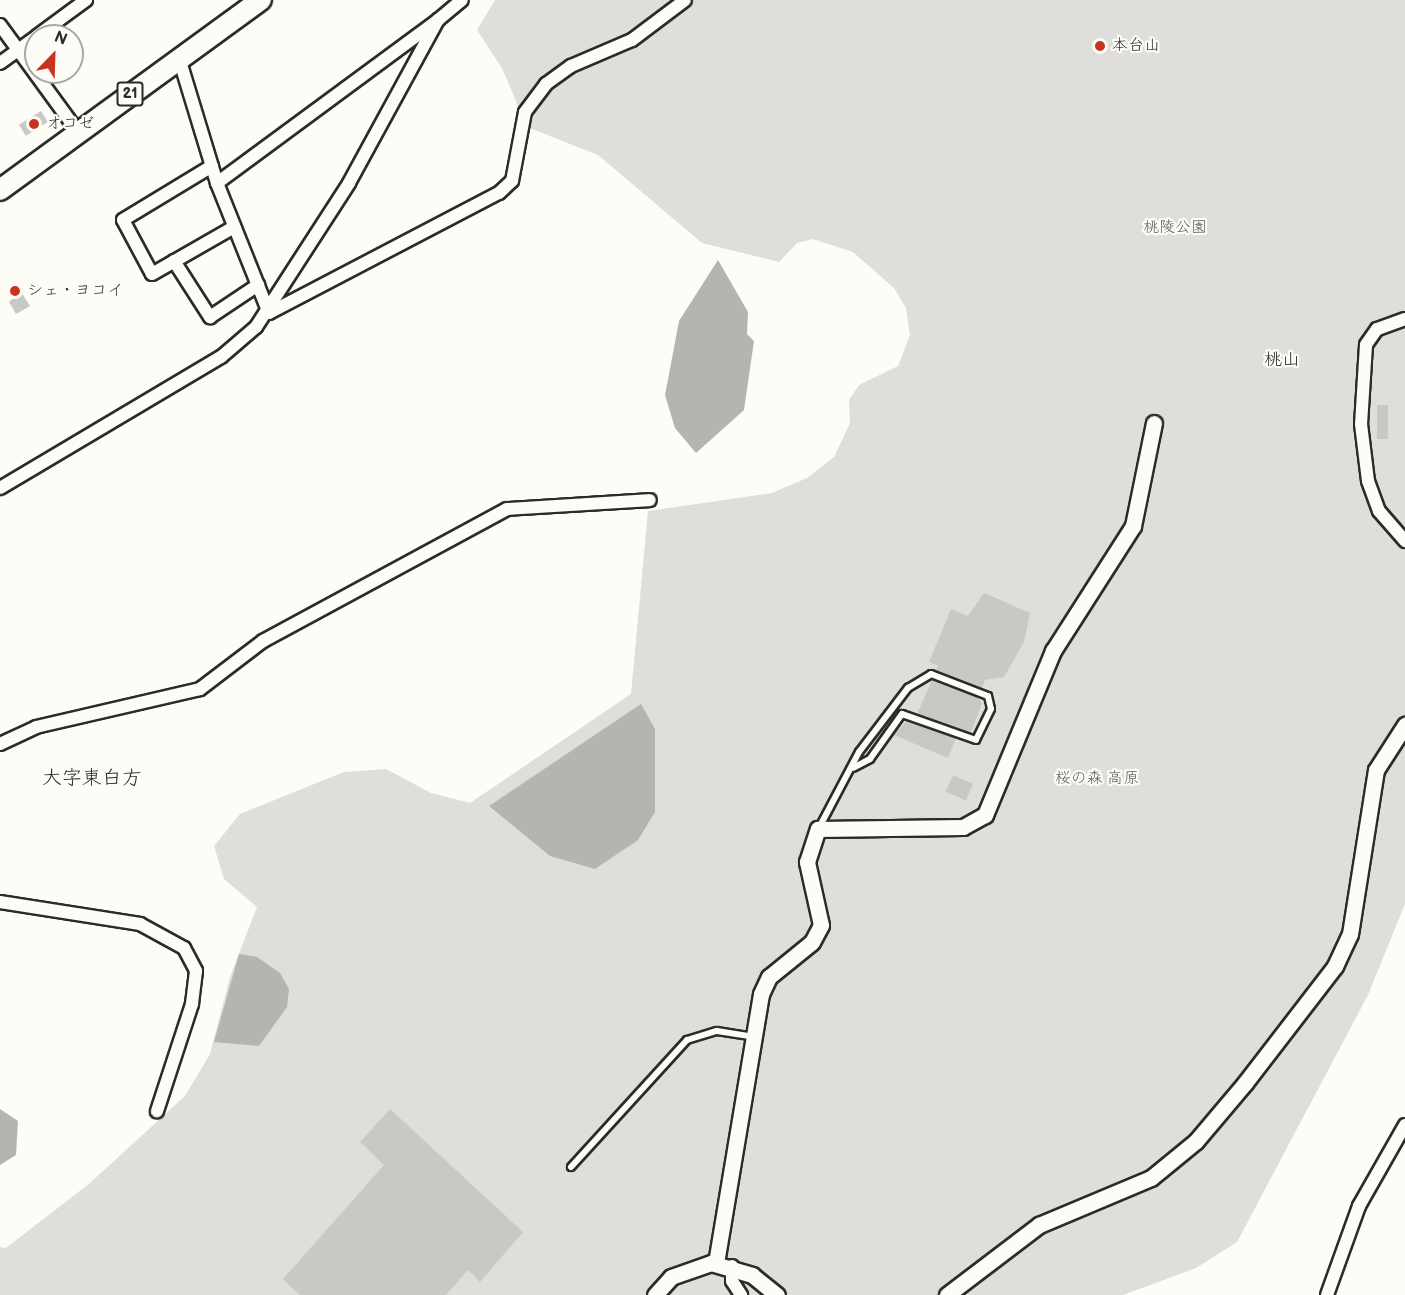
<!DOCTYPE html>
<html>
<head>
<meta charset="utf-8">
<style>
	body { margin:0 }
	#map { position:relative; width:1405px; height:1295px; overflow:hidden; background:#fdfcf7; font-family:"Balsamiq Sans","Klee One",sans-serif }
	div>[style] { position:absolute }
	.green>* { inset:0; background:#dfdeda }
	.water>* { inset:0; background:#b5b4b1 }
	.building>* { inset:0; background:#c9c8c4; transform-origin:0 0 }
	.roads { filter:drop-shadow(2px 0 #2b2b2b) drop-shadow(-2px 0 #2b2b2b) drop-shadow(0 2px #2b2b2b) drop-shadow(0 -2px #2b2b2b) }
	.service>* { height:6px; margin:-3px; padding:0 3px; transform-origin:3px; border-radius:3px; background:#fdfcf7 }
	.minor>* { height:12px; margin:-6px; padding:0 6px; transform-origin:6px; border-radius:6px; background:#fdfcf7 }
	.tertiary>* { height:15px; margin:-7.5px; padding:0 7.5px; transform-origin:7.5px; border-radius:7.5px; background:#fdfcf7 }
	.primary>* { height:20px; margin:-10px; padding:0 10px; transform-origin:10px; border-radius:10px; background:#fdfcf7 }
	.dots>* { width:16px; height:16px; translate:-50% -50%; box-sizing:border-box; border:3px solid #fdfcf7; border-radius:50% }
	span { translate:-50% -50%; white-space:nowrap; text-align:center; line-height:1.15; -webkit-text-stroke:4.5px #fdfcf7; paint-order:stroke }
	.shield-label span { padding:2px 4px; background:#fdfcf7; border:2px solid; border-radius:4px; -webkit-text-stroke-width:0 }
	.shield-label { font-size:15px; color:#2b2b2b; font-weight:700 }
	.poi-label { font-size:16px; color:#2b2b2b }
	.left { translate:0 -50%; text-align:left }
	.park-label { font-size:16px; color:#585857 }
	.neighbourhood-label { font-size:18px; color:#2b2b2b }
	.quarter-label { font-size:20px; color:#2b2b2b }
	.north { position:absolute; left:24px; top:24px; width:60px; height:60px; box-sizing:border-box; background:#fdfcf7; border:2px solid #a9a8a5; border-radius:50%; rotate:23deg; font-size:16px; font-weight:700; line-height:24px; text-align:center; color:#2b2b2b }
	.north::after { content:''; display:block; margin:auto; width:21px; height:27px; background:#c8321e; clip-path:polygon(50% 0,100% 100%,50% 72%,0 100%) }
</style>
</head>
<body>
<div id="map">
	<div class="green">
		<i style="clip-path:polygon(495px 0,1405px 0,1405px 904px,1368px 995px,1237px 1242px,1196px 1268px,1123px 1295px,0 1295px,0 1247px,6px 1248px,90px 1183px,185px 1096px,210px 1054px,230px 977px,257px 907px,224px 879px,214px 846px,240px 814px,344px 772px,386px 769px,431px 793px,470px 803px,631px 694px,648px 511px,772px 493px,807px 478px,834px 457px,850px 423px,849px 400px,859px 385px,898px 366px,910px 335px,906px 308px,894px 288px,853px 252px,813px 239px,797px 243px,779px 262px,702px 243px,598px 155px,527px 127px,502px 68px,477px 30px)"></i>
	</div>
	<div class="water">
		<i style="clip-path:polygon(718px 260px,748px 312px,747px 334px,754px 341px,744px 410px,696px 453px,675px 428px,665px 395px,679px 321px)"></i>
		<i style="clip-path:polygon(641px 704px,655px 729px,655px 812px,638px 840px,595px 869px,550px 856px,489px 806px)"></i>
		<i style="clip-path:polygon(239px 954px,257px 957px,280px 973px,289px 989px,287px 1007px,259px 1046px,214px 1042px)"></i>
		<i style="clip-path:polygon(0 1109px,18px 1121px,16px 1155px,0 1165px)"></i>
	</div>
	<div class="building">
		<i style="left:41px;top:111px;width:13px;height:26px;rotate:58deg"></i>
		<i style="clip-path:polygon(21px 292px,30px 306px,16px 314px,9px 302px)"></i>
		<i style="left:1377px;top:405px;width:11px;height:34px"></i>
		<i style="clip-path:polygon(984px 593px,1030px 613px,1024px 642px,1004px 677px,985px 680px,982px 688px,936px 670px,938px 666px,929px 662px,951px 609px,968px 616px)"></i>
		<i style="clip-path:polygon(932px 680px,978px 698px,982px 704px,971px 732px,917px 714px)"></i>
		<i style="clip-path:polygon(906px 722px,956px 738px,948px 758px,894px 735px)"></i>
		<i style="left:953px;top:775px;width:22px;height:18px;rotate:24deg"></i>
		<i style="clip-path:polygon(390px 1109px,523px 1232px,480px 1282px,468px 1270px,446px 1295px,300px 1295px,283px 1279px,384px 1165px,360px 1142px)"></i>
	</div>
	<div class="roads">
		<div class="service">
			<i style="left:820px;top:826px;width:84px;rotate:-62.2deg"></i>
			<i style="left:859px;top:752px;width:81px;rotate:-52.6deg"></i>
			<i style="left:908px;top:688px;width:27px;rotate:-31deg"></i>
			<i style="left:931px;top:674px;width:61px;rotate:21.1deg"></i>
			<i style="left:988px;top:696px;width:13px;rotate:77deg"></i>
			<i style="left:991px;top:709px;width:34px;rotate:116deg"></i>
			<i style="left:976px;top:740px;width:78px;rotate:-160.6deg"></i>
			<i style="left:902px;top:714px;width:55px;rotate:125.4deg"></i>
			<i style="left:870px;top:759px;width:19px;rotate:152deg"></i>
			<i style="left:571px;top:1167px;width:172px;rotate:-47.6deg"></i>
			<i style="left:687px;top:1040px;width:31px;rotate:-17deg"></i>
			<i style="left:717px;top:1031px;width:36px;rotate:9deg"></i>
		</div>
		<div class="minor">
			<i style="left:0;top:25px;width:132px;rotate:53.9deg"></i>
			<i style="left:37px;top:36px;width:61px;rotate:-36.3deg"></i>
			<i style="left:179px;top:58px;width:131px;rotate:73.1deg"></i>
			<i style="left:217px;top:183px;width:140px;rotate:68.2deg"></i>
			<i style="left:269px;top:313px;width:259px;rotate:-27.6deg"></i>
			<i style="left:499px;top:193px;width:18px;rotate:-43deg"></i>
			<i style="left:512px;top:181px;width:70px;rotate:-79.3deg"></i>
			<i style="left:525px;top:112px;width:35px;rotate:-53deg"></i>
			<i style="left:546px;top:84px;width:31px;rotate:-36deg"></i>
			<i style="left:571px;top:66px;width:66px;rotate:-23.1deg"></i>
			<i style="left:632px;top:40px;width:66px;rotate:-37deg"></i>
			<i style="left:0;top:63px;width:44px;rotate:-35.8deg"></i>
			<i style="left:212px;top:166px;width:104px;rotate:148.8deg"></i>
			<i style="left:123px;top:220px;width:61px;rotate:61.8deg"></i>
			<i style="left:152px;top:274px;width:95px;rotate:-29.8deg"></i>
			<i style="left:217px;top:183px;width:275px;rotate:-36.4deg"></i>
			<i style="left:174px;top:261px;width:67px;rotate:57.3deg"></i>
			<i style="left:210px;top:317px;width:58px;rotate:-33.7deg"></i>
			<i style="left:1405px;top:319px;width:30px;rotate:160deg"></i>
			<i style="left:1377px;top:329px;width:19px;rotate:125deg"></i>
			<i style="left:1366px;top:345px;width:79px;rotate:93.6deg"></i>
			<i style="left:1361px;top:424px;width:57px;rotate:83deg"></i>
			<i style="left:1368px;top:481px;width:32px;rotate:70deg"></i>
			<i style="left:1379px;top:511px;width:40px;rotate:49deg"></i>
			<i style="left:0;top:488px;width:257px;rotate:-30.7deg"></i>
			<i style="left:221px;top:357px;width:46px;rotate:-40.6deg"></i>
			<i style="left:256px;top:327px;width:171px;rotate:-57.1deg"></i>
			<i style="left:349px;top:183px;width:186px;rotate:-61.4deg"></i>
			<i style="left:438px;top:20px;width:31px;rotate:-40deg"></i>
			<i style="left:0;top:744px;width:40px;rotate:-25deg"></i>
			<i style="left:36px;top:727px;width:168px;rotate:-13deg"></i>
			<i style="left:200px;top:689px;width:79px;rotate:-37.3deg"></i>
			<i style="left:263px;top:641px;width:277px;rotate:-28.4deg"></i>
			<i style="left:507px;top:509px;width:143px;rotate:-3.6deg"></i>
			<i style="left:0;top:902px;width:142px;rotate:8.9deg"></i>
			<i style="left:140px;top:924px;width:50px;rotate:28.6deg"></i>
			<i style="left:184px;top:948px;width:26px;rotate:62deg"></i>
			<i style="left:196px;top:971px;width:33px;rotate:97deg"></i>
			<i style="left:192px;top:1004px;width:113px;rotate:108.1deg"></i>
			<i style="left:732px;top:1266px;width:15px;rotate:90deg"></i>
			<i style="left:732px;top:1281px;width:17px;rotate:57deg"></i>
			<i style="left:1327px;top:1295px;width:95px;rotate:-70.2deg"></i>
			<i style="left:1359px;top:1206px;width:93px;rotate:-60.4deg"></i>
		</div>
		<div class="tertiary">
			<i style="left:716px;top:1263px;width:273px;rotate:-80.5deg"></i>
			<i style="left:761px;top:994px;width:19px;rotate:-65deg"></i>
			<i style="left:769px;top:977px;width:55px;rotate:-39.1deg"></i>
			<i style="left:812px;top:942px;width:19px;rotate:-62deg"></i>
			<i style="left:821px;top:925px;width:65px;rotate:-102.5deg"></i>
			<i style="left:807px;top:862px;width:35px;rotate:-72deg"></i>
			<i style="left:818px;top:829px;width:145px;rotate:-0.8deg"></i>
			<i style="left:963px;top:827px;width:25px;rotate:-29deg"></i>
			<i style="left:985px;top:815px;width:178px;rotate:-67.5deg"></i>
			<i style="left:1053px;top:651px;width:148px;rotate:-57.4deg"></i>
			<i style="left:1133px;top:526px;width:105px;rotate:-78.5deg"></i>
			<i style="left:655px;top:1295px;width:24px;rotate:-48deg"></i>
			<i style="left:671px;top:1277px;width:42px;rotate:-19.3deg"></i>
			<i style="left:711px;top:1263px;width:43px;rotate:16.3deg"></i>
			<i style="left:752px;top:1275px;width:32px;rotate:39deg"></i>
			<i style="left:947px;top:1295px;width:116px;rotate:-37.3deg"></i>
			<i style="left:1039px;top:1225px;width:121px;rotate:-22.8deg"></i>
			<i style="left:1151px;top:1178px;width:58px;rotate:-39.4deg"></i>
			<i style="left:1196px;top:1141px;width:76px;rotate:-49.8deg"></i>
			<i style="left:1245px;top:1083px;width:148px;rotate:-52.4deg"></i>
			<i style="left:1335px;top:966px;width:35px;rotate:-65deg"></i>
			<i style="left:1350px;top:934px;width:166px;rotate:-81deg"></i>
			<i style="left:1376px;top:770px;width:54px;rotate:-57.2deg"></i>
		</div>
		<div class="primary">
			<i style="left:0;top:190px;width:323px;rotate:-36.1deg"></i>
		</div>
	</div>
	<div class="dots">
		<i style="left:1100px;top:46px;background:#c8321e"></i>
		<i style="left:34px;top:124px;background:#c8321e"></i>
		<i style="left:15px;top:291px;background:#c8321e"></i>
	</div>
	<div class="shield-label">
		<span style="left:130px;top:94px">21</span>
	</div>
	<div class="poi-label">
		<span class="left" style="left:1112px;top:46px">本台山</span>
		<span class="left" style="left:46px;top:124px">オコゼ</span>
		<span class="left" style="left:27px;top:291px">シェ・ヨコイ</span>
	</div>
	<div class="park-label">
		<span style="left:1175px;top:228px">桃陵公園</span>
		<span style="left:1097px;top:779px">桜の森 高原</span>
	</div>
	<div class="neighbourhood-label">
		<span style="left:1282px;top:360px">桃山</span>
	</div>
	<div class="quarter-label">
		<span style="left:92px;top:778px">大字東白方</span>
	</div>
	<div class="north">N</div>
</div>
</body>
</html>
